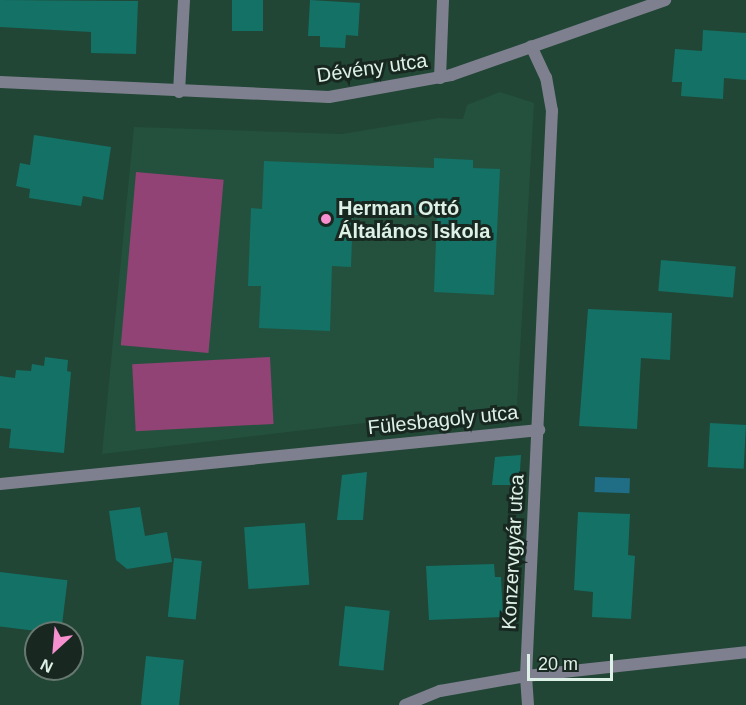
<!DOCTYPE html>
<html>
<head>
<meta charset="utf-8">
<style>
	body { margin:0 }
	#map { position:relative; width:746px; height:705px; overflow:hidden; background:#214635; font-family:Arial,sans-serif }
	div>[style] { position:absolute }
	.built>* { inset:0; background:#24513d }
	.green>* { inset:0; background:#904374; transform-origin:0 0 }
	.water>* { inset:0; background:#1f6e86; transform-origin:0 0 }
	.building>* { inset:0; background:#147166; transform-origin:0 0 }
	.street>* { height:12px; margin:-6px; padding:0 6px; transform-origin:6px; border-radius:6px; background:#7f808f }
	.dots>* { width:16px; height:16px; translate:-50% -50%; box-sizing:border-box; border:3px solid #182820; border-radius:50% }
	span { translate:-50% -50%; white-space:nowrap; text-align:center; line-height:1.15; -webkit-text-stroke:6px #182820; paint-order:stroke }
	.street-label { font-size:20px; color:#ddf1e7 }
	.poi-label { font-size:20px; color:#ddf1e7; font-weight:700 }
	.left { translate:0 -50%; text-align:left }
	.north { position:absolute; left:24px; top:621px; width:60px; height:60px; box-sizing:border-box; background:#182820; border:2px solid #677870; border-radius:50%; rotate:206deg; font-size:16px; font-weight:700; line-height:24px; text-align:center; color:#ddf1e7 }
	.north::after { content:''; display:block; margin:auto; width:21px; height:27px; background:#f690cf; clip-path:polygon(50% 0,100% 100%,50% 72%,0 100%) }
	.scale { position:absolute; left:527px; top:654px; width:86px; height:27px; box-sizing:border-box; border:3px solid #ddf1e7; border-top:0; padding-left:8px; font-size:18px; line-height:21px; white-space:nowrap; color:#ddf1e7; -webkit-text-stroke:4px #182820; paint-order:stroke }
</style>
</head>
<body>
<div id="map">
	<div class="built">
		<i style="clip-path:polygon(500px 92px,534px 103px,517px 405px,102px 454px,134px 127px,342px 134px,439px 118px,463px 119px,467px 105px)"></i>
	</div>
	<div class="green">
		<i style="left:136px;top:172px;width:88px;height:174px;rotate:5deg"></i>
		<i style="left:270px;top:357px;width:67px;height:138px;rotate:87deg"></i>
	</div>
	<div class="water">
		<i style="left:595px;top:477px;width:35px;height:15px;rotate:2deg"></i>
	</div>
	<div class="building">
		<i style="clip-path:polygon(0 0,138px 1px,136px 54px,91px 53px,91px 32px,0 27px)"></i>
		<i style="left:232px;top:0;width:31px;height:31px"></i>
		<i style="clip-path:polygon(310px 0,360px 3px,358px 36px,346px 35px,345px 48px,320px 47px,320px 36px,308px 36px)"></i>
		<i style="clip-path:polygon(703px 30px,746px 33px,746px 80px,724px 78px,723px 99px,681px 96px,682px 82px,672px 82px,675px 49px,702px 51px)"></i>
		<i style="clip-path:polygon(34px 135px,111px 147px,103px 200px,83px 196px,81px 206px,29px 198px,30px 189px,16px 186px,20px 163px,30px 165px)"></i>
		<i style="clip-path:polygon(434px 158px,473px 160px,473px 168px,500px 169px,494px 295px,434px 292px,437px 216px,353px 212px,351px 267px,332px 266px,330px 331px,259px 328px,261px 286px,248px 286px,251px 208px,262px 209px,264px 161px,434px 168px)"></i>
		<i style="left:661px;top:260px;width:75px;height:31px;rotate:5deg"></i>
		<i style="clip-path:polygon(588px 309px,672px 313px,670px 360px,641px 358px,637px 429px,579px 426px)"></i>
		<i style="clip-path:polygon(45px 357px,68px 360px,67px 371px,71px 372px,64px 453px,9px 448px,11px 429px,0 428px,0 376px,15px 378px,16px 370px,31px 371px,32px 364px,44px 366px)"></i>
		<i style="left:710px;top:423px;width:36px;height:44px;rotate:3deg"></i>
		<i style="clip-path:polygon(521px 455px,519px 485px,492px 485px,495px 457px)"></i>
		<i style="clip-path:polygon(367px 472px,363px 520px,337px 520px,342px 475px)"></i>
		<i style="clip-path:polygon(140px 507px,145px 536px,167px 532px,172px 562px,127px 569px,116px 560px,109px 511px)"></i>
		<i style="clip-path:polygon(578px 512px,630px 514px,628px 555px,635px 556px,631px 619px,592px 617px,593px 592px,574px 590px)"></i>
		<i style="left:305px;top:523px;width:62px;height:61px;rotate:86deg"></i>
		<i style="left:174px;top:558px;width:28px;height:59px;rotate:6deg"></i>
		<i style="clip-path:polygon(494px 564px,495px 577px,501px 577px,503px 617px,429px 620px,426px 566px)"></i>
		<i style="left:0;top:572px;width:68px;height:54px;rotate:7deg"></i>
		<i style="left:345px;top:606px;width:45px;height:60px;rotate:6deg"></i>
		<i style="left:146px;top:656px;width:38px;height:49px;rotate:6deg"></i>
	</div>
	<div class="street">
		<i style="left:440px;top:78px;width:78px;rotate:-87.8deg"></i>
		<i style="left:0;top:82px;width:329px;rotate:2.6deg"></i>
		<i style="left:329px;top:97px;width:124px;rotate:-10.2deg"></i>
		<i style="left:451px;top:75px;width:227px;rotate:-19.3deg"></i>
		<i style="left:179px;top:92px;width:92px;rotate:-86.9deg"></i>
		<i style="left:0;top:484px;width:542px;rotate:-5.72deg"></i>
		<i style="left:405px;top:705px;width:38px;rotate:-22deg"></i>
		<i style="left:440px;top:691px;width:87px;rotate:-9.9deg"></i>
		<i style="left:526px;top:676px;width:221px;rotate:-6.2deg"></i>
		<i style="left:528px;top:705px;width:29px;rotate:-94deg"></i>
		<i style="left:526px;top:676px;width:566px;rotate:-87.37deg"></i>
		<i style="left:552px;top:111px;width:34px;rotate:-100deg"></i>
		<i style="left:546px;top:78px;width:35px;rotate:-115deg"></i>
	</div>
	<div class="dots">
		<i style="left:326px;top:219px;background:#f690cf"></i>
	</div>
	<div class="street-label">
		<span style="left:372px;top:68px;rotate:-8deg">Dévény utca</span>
		<span style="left:443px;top:420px;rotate:-6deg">Fülesbagoly utca</span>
		<span style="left:513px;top:552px;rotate:-87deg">Konzervgyár utca</span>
	</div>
	<div class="poi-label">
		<span class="left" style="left:338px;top:220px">Herman Ottó<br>Általános Iskola</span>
	</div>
	<div class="north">N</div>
	<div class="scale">20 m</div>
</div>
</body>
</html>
